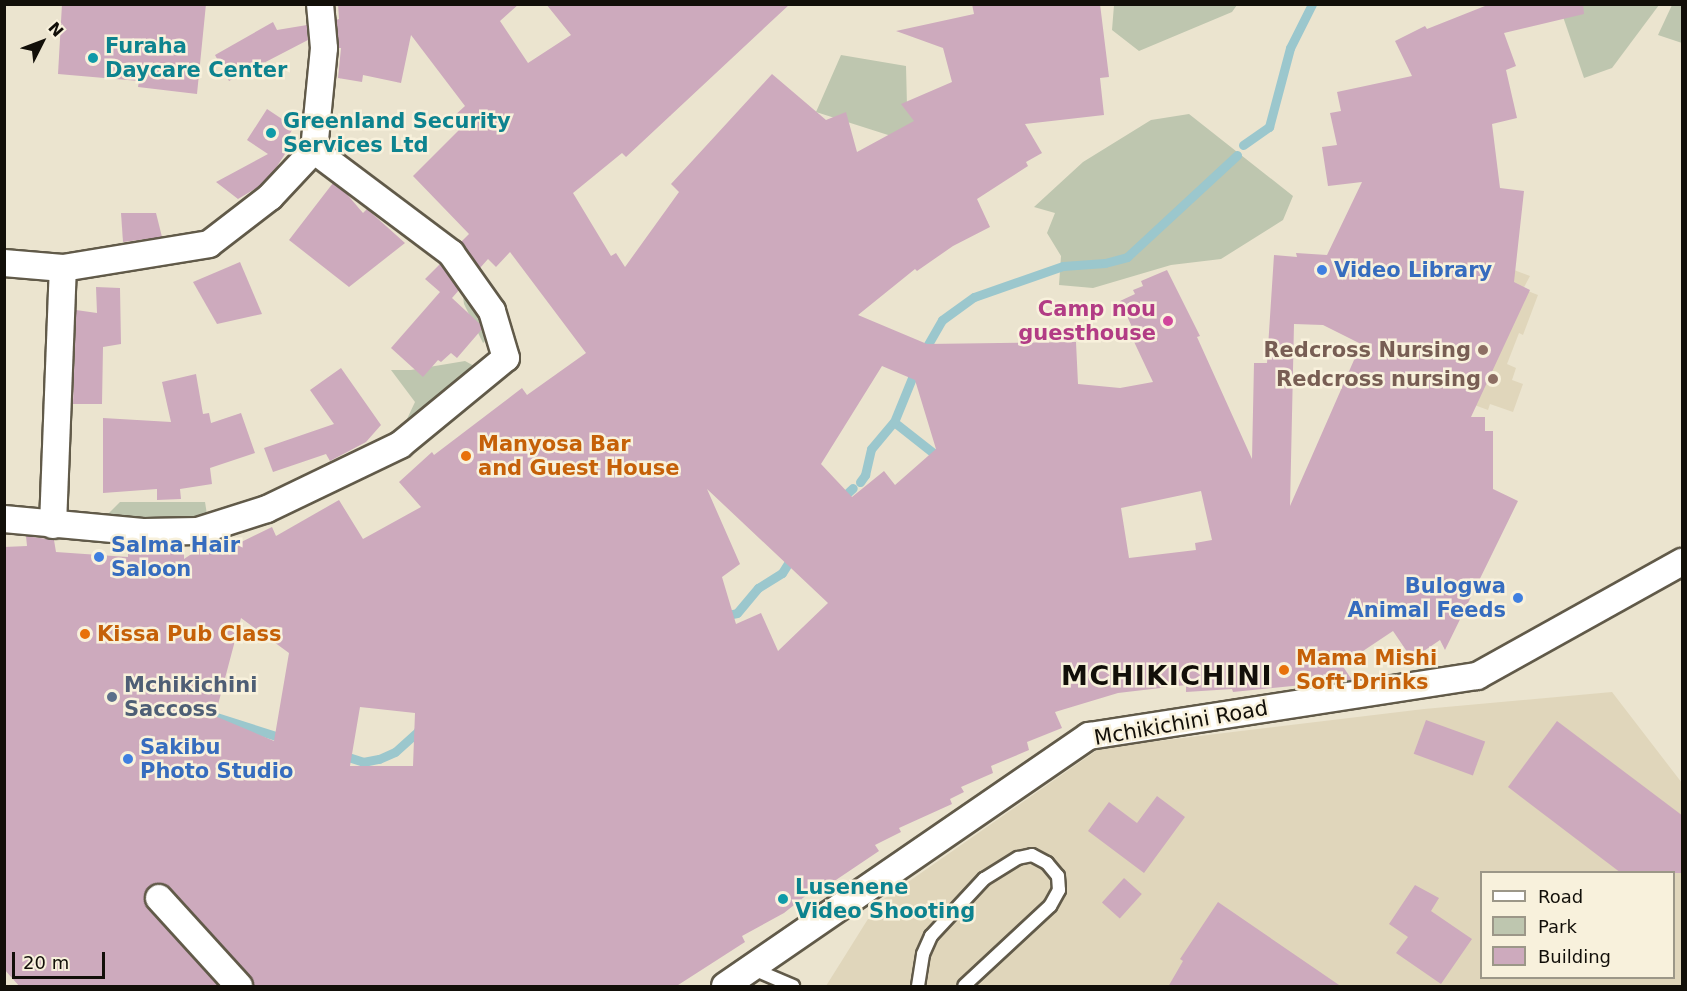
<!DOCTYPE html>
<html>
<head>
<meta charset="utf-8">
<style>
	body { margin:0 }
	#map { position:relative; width:1687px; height:991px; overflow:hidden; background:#ebe4cf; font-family:"DejaVu Sans",sans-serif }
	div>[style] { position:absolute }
	.built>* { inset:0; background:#e0d6bb }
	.green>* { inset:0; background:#bec6af }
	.stream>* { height:9px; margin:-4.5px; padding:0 4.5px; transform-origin:4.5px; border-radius:4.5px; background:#9bc7cd }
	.building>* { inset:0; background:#cdaabd; transform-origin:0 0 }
	.roads { filter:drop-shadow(2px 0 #615a49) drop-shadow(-2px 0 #615a49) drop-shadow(0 2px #615a49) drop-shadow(0 -2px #615a49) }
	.service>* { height:12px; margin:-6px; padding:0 6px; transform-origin:6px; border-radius:6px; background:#fff }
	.minor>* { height:26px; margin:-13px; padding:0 13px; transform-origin:13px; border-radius:13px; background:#fff }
	.dots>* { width:16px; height:16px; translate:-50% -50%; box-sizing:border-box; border:3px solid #f8f1dc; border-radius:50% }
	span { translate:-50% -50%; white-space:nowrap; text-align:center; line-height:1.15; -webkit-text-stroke:5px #f8f1dc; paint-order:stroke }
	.culture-label { font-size:21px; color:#0d838f; font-weight:700 }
	.left { translate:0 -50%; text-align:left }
	.shop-label { font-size:21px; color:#366cbe; font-weight:700 }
	.right { translate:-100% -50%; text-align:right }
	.hotel-label { font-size:21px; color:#b23c85; font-weight:700 }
	.education-label { font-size:21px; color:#785e54; font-weight:700 }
	.food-label { font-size:21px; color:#c56008; font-weight:700 }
	.service-label { font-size:21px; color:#4e5e75; font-weight:700 }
	.street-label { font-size:21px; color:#120f09 }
	.district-label { font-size:27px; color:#120f09; font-weight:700; letter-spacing:1.5px }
	.frame { position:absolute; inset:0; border:6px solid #120f09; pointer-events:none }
	.legend { position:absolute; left:1480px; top:871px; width:195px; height:108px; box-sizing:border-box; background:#f8f1dc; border:2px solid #9c9788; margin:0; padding:8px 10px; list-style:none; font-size:18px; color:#120f09 }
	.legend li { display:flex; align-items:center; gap:12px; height:30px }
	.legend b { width:30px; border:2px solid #9c9788 }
	.north { position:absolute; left:12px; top:12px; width:60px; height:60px; -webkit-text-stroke:4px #f8f1dc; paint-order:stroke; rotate:48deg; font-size:16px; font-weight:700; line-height:24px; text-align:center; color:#120f09 }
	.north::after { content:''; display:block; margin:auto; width:21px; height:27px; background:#120f09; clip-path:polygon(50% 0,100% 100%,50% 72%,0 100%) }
	.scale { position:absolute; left:12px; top:952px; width:93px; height:27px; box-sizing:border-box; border:3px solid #120f09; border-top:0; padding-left:8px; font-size:18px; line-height:21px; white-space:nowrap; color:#120f09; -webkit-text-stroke:4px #f8f1dc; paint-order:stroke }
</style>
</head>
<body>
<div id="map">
	<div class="built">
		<i style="clip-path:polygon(1514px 270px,1530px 276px,1523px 289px,1538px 295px,1523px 335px,1519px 333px,1507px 364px,1516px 368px,1512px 380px,1523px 384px,1513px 412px,1490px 404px,1488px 410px,1469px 403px)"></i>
		<i style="clip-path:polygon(evenodd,1612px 692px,1682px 783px,1682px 986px,826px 986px,878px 903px,1100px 748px,1424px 709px,1612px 692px,1482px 872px,1674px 872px,1674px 978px,1482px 978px,1482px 872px)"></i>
	</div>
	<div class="green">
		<i style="clip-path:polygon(1114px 5px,1114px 4px,1237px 5px,1232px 12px,1139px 51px,1112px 30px)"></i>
		<i style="clip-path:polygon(1559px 5px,1659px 5px,1612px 68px,1584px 78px)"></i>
		<i style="clip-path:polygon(1672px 5px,1682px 5px,1682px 43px,1658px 35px)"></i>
		<i style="clip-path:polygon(841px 55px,906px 66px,907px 106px,932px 149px,816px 112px)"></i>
		<i style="clip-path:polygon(1189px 114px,1293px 196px,1283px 220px,1221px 259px,1171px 265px,1093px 288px,1059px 285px,1061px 256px,1047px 233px,1055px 213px,1034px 207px,1083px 162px,1151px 120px)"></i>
		<i style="clip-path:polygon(462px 287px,479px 299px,489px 338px,483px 343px,464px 304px)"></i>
		<i style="clip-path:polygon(465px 361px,478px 368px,413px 426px,407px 419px,415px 402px,391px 370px,411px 370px)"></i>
		<i style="clip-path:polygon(120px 502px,205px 502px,208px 521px,137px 525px,106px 516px)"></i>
	</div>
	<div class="stream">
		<i style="left:1243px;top:145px;width:32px;rotate:-35deg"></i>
		<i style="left:1269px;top:127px;width:82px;rotate:-75.1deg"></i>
		<i style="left:1290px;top:48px;width:49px;rotate:-63.4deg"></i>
		<i style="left:923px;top:353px;width:38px;rotate:-60deg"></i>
		<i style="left:942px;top:320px;width:39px;rotate:-36deg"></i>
		<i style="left:974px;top:297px;width:94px;rotate:-19.2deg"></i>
		<i style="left:1063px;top:266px;width:42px;rotate:-4.1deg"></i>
		<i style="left:1105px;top:263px;width:23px;rotate:-15deg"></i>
		<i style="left:1127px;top:257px;width:150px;rotate:-42.8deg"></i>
		<i style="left:894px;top:422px;width:60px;rotate:38.2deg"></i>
		<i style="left:860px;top:482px;width:9px;rotate:-54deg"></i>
		<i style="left:865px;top:475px;width:27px;rotate:-77deg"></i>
		<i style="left:871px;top:449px;width:35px;rotate:-50deg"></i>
		<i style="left:894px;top:422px;width:58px;rotate:-67.8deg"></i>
		<i style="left:841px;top:499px;width:16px;rotate:-43deg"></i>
		<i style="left:723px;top:616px;width:14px;rotate:-12deg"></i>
		<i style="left:737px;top:613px;width:33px;rotate:-50deg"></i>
		<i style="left:758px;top:588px;width:28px;rotate:-32deg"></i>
		<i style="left:782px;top:573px;width:22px;rotate:-58deg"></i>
		<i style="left:210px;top:715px;width:79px;rotate:17.7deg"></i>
		<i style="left:342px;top:755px;width:22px;rotate:18deg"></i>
		<i style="left:363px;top:762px;width:16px;rotate:-11deg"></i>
		<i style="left:379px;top:759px;width:17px;rotate:-24deg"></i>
		<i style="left:395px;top:752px;width:31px;rotate:-42deg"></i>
		<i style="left:418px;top:731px;width:7px"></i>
	</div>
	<div class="building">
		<i style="clip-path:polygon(62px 4px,206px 4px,197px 94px,138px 87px,139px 81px,58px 74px)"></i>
		<i style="clip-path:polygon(evenodd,338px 4px,519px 4px,500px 21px,528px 63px,571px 35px,546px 4px,790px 4px,626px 157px,622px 153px,573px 193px,611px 256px,616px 253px,625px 267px,679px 192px,671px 184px,772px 74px,826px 120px,846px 112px,857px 152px,914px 121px,901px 104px,952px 82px,943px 48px,896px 31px,974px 14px,972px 4px,1100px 4px,1109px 77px,1100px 78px,1104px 115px,1025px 124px,1042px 153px,1026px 162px,1028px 166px,977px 199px,990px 227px,953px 246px,917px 271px,915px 269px,858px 315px,927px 344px,1076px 342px,1078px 384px,1120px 388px,1153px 382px,1128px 329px,1132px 327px,1120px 301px,1135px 294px,1133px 290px,1143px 286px,1141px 281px,1167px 270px,1200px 336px,1197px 337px,1252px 459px,1254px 363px,1267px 363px,1274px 255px,1297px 257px,1296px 253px,1327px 255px,1362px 182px,1328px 186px,1322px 147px,1337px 145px,1330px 113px,1341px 111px,1337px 92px,1412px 76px,1395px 41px,1425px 26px,1427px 29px,1490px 4px,1583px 4px,1584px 14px,1504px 33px,1516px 66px,1506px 70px,1517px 118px,1492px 124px,1500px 188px,1524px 191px,1514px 282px,1530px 290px,1471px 417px,1485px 417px,1485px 431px,1493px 431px,1493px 489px,1518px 501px,1445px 650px,1440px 640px,1412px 659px,1393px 631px,1342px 665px,1352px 680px,1233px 692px,1232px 689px,1186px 692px,1186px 685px,1118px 693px,1055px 712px,1062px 728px,1027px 742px,1029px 750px,991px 766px,993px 773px,961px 787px,964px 792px,950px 799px,952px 804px,899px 828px,901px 832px,875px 845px,879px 851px,827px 886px,823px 882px,784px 913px,742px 936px,745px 942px,675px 987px,254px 987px,250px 976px,170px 888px,156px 883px,145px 893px,148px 908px,219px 987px,20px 987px,4px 969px,4px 547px,27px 546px,26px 536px,54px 540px,56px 552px,128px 557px,128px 551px,184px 552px,184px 559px,208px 543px,221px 540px,227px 549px,272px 527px,276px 536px,339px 500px,363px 539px,421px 507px,399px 482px,432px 452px,434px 455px,522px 388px,527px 395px,586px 353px,510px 252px,496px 267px,488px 259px,480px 268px,461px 242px,469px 234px,413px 176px,462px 127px,452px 118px,465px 106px,411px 35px,401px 83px,363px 75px,362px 82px,338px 78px,341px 48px,339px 48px,336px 20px,339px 19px,338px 4px,1294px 324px,1323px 325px,1361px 344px,1290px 506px,1294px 324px,338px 4px,882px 366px,915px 380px,936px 449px,895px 485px,884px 471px,852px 497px,821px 464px,882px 366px,338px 4px,707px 489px,828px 603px,778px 651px,761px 613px,736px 624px,722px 577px,740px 564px,707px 489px,338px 4px,1201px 491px,1212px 540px,1195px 543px,1196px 550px,1129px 558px,1121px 508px,1201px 491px,338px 4px,241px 618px,289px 653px,274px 741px,215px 716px,241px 618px,338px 4px,360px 707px,415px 713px,413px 766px,350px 766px,360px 707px)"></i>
		<i style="clip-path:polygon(273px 22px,277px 30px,307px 25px,308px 40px,229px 81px,215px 55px)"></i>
		<i style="clip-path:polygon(267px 109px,294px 127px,282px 146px,294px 140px,274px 171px,260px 186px,238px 199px,216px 182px,268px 154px,247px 140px)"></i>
		<i style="clip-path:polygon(333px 183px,345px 192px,363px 213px,367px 209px,405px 243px,349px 287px,289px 240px)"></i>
		<i style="clip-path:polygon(121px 213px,156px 213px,162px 237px,123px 242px)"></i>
		<i style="clip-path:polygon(240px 262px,262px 314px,217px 324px,193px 282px)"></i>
		<i style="clip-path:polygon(440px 264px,459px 290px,452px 298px,480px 324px,482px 329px,457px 358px,451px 353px,441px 362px,438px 360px,423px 377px,391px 348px,440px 292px,425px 279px)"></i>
		<i style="clip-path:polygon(96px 287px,120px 288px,121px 344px,103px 347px,102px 404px,73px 404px,76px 310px,97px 313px)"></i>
		<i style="clip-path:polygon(341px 368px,381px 425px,366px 442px,330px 461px,326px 454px,273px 472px,264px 448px,334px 424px,310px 390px)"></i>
		<i style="clip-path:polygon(196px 374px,203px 414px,209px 413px,211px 423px,241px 413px,255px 453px,210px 468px,212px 484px,180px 489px,181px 499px,157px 500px,157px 489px,103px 493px,103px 418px,171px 422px,162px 382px)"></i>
		<i style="left:1426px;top:720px;width:63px;height:36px;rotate:20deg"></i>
		<i style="clip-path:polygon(1557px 721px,1683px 816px,1683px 873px,1621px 873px,1508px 787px)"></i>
		<i style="clip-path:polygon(1157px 796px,1185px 817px,1144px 873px,1088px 831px,1109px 802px,1137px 823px)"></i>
		<i style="left:1124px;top:878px;width:24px;height:33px;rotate:42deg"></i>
		<i style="clip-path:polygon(1415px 885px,1439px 898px,1431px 911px,1472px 939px,1441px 984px,1396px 953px,1408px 937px,1389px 924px)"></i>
		<i style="clip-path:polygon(1218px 902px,1342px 987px,1168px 987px,1183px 961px,1180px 959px)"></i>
	</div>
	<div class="roads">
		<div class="service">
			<i style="left:751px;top:968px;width:46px;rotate:23.2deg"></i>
			<i style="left:918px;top:986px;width:32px;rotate:-81deg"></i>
			<i style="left:923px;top:954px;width:20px;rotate:-66deg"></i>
			<i style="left:931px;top:936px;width:78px;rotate:-47.1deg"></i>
			<i style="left:984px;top:879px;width:40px;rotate:-32deg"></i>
			<i style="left:1018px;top:858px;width:14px;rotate:-12deg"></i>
			<i style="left:1032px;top:855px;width:17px;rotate:28deg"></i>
			<i style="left:1047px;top:863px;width:17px;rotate:50deg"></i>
			<i style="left:1058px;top:876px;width:14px;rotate:86deg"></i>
			<i style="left:1059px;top:890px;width:18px;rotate:119deg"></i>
			<i style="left:1050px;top:906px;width:117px;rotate:137.1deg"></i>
		</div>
		<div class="minor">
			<i style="left:4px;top:263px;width:59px;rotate:4.8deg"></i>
			<i style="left:63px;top:268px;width:148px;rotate:-9.3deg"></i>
			<i style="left:209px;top:244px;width:77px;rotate:-37.6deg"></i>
			<i style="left:270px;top:197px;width:64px;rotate:-46.9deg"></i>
			<i style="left:314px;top:150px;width:102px;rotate:-84.4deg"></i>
			<i style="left:324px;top:48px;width:44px;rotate:-95.2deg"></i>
			<i style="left:4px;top:519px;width:142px;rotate:5.3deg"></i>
			<i style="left:145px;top:532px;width:53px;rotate:-1.1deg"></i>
			<i style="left:198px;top:531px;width:72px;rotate:-17.7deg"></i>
			<i style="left:267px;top:509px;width:148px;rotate:-25.7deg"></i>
			<i style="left:400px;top:445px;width:137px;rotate:-39.4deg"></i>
			<i style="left:506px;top:358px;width:49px;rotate:-106.6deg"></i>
			<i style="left:492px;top:311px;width:71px;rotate:-125.3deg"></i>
			<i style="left:451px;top:253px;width:171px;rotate:-143.1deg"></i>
			<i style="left:53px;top:525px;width:257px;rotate:-87.8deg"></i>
			<i style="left:159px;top:898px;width:119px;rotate:47.7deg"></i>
			<i style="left:725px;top:986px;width:442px;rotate:-34.5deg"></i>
			<i style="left:1089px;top:736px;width:393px;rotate:-8.8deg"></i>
			<i style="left:1477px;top:676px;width:235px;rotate:-29.1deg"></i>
		</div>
	</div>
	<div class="dots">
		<i style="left:93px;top:58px;background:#0f9aa8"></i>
		<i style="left:271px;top:133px;background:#0f9aa8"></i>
		<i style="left:1322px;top:270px;background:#3f7fe0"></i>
		<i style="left:1168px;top:321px;background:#d1479c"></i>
		<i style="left:1483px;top:350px;background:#8d6e63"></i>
		<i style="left:1493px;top:379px;background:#8d6e63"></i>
		<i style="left:466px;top:456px;background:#e8710a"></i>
		<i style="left:99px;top:557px;background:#3f7fe0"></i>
		<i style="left:1518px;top:598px;background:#3f7fe0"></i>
		<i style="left:85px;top:634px;background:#e8710a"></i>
		<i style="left:1284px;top:670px;background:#e8710a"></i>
		<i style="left:112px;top:697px;background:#5c6f8a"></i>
		<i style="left:128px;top:759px;background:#3f7fe0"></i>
		<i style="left:783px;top:899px;background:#0f9aa8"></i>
	</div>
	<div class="culture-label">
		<span class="left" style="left:105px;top:58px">Furaha<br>Daycare Center</span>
		<span class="left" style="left:283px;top:133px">Greenland Security<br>Services Ltd</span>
		<span class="left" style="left:795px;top:899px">Lusenene<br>Video Shooting</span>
	</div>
	<div class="shop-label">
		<span class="left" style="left:1334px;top:270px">Video Library</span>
		<span class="left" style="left:111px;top:557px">Salma Hair<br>Saloon</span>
		<span class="right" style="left:1506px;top:598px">Bulogwa<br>Animal Feeds</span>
		<span class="left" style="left:140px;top:759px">Sakibu<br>Photo Studio</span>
	</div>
	<div class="hotel-label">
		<span class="right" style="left:1156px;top:321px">Camp nou<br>guesthouse</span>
	</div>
	<div class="education-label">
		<span class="right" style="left:1471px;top:350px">Redcross Nursing</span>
		<span class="right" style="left:1481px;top:379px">Redcross nursing</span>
	</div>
	<div class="food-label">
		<span class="left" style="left:478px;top:456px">Manyosa Bar<br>and Guest House</span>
		<span class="left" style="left:97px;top:634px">Kissa Pub Class</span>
		<span class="left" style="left:1296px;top:670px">Mama Mishi<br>Soft Drinks</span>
	</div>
	<div class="service-label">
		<span class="left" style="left:124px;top:697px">Mchikichini<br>Saccoss</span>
	</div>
	<div class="street-label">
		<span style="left:1181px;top:723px;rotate:-10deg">Mchikichini Road</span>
	</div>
	<div class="district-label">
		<span style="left:1167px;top:676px">MCHIKICHINI</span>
	</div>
	<div class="frame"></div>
	<ul class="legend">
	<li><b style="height:8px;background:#fff"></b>Road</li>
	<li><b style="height:16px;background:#bec6af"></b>Park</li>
	<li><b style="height:16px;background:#cdaabd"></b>Building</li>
	</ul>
	<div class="north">N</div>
	<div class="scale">20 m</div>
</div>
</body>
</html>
